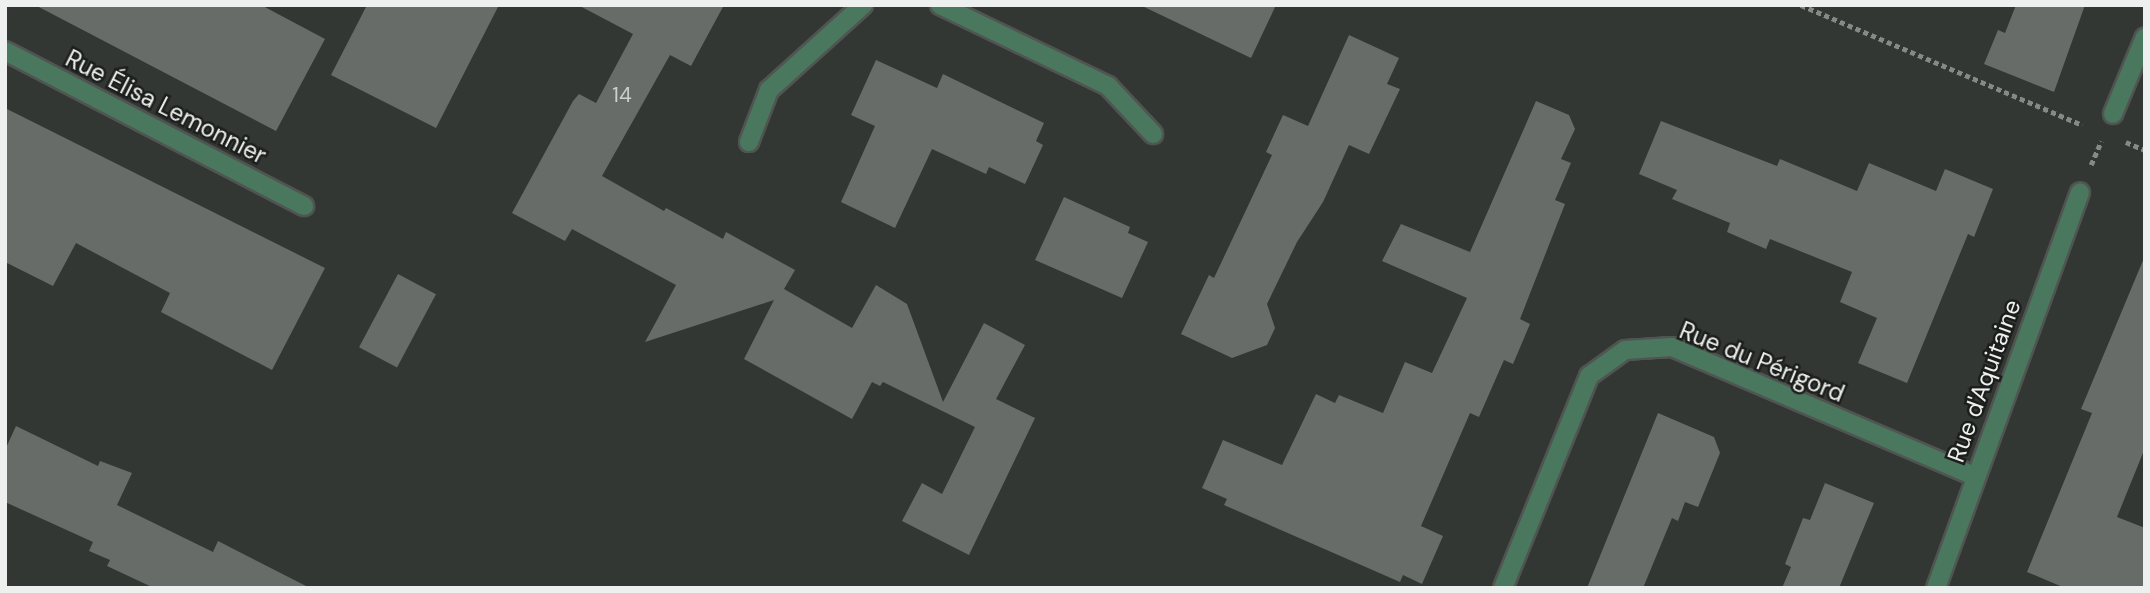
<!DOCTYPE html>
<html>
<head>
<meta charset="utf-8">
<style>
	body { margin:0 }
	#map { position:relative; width:2150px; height:593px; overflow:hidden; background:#323734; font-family:"DM Sans",sans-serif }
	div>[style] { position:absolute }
	.building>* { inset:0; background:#676c69; transform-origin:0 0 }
	.path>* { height:4.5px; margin-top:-2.25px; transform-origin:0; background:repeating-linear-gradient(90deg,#858a87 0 5px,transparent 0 8.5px) }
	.roads { filter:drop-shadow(2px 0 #505552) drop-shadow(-2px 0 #505552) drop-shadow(0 2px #505552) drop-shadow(0 -2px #505552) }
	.minor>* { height:18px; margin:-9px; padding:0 9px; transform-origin:9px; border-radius:9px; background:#4a785e }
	span { translate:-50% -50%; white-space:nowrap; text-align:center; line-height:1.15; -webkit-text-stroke:5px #1c1e1c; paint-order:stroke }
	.number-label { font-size:21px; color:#cccfcd }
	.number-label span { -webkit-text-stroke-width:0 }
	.street-label { font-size:24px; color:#edf0ee }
	.frame { position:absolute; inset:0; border:7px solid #edf0ee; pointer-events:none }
</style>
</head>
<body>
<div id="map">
	<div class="building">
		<i style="clip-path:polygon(35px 5px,261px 5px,325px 39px,276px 131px)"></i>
		<i style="clip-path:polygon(367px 5px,499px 5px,436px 128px,331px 75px)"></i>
		<i style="clip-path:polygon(578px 5px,724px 5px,691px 66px,670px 55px,602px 176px,664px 211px,666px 208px,723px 239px,726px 232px,795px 270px,784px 289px,852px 328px,876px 285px,907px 304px,943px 402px,984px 323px,1025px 345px,996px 399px,1035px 418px,969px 555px,902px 521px,922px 483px,942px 494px,975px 427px,883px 382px,880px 386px,872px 382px,852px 419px,744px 359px,774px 300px,645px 342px,676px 285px,572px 229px,565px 241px,512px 213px,573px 101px,579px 94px,596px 103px,633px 34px)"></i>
		<i style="clip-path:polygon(1140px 5px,1276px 5px,1251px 58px)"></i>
		<i style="clip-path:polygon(2016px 5px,2085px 5px,2054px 92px,1984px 64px,1998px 30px,2005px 33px)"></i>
		<i style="clip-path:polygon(1349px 35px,1399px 58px,1387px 84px,1400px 89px,1369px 154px,1349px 145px,1323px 202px,1297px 242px,1267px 304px,1275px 328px,1267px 345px,1232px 358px,1181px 334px,1209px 275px,1214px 278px,1272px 155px,1266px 152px,1283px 115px,1308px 126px)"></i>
		<i style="clip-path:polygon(876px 60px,937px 88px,943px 74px,1044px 123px,1036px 141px,1043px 145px,1025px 184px,989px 167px,986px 174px,932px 149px,895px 228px,841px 202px,875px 126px,851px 115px)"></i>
		<i style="clip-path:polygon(1536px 101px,1569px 115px,1575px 129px,1561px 159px,1571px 163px,1555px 200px,1565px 204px,1520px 319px,1530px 324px,1513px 364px,1504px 360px,1479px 417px,1470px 413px,1421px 526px,1443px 536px,1422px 584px,1403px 575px,1400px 582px,1224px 505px,1227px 499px,1202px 488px,1223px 440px,1282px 465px,1316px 394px,1335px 403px,1339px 395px,1383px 413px,1405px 362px,1432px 373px,1467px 298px,1382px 261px,1401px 224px,1470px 252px)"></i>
		<i style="clip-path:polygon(5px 108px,325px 268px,272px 370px,161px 312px,170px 293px,76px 243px,53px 286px,5px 262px)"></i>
		<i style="clip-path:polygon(1661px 121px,1777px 166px,1780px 159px,1857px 191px,1869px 163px,1936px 191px,1945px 169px,1993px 189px,1974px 237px,1968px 234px,1907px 383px,1858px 363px,1877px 318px,1840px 302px,1852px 272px,1770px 239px,1766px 249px,1727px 232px,1730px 223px,1672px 199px,1677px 190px,1639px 174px)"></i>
		<i style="clip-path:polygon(1064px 197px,1130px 227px,1128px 233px,1148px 242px,1122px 298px,1035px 260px)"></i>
		<i style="clip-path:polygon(2144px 258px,2145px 448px,2117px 517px,2145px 528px,2145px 588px,2065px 588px,2027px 572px,2092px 413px,2081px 409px)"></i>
		<i style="left:398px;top:274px;width:43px;height:83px;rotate:28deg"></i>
		<i style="clip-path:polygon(1658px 413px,1714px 437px,1720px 453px,1698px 507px,1685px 502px,1678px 521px,1672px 518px,1643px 588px,1587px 588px)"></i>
		<i style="clip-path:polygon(16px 426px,98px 466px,100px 461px,132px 473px,117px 505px,213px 552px,218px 541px,310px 588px,154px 588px,107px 566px,110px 560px,89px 551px,93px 542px,5px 502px,5px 450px)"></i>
		<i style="clip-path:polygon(1825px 483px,1874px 503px,1855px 549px,1839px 588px,1782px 588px,1791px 567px,1785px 564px,1803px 518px,1810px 520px)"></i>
	</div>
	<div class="path">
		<i style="left:1801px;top:5px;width:306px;rotate:23.1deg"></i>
		<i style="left:2126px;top:142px;width:21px;rotate:23deg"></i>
		<i style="left:2091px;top:165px;width:26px;rotate:-67deg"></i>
	</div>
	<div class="roads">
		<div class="minor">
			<i style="left:940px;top:5px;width:187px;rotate:25.7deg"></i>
			<i style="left:1108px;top:86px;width:66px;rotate:46.8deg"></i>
			<i style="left:5px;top:51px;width:337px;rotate:27.4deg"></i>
			<i style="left:2113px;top:114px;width:83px;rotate:-67.4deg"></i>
			<i style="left:749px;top:142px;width:56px;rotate:-69deg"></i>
			<i style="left:769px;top:90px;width:127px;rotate:-42.1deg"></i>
			<i style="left:1503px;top:588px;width:229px;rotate:-67.9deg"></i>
			<i style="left:1589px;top:376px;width:44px;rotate:-35.8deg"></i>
			<i style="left:1625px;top:350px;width:47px;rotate:-3.7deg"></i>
			<i style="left:1672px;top:347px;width:328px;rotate:23.1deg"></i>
			<i style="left:1936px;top:588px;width:421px;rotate:-70deg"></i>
		</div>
	</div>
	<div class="number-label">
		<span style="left:622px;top:95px">14</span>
	</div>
	<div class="street-label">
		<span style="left:166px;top:107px;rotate:27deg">Rue Élisa Lemonnier</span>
		<span style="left:1762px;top:362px;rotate:22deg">Rue du Périgord</span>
		<span style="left:1984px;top:381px;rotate:-70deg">Rue d'Aquitaine</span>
	</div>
	<div class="frame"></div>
</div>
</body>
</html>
